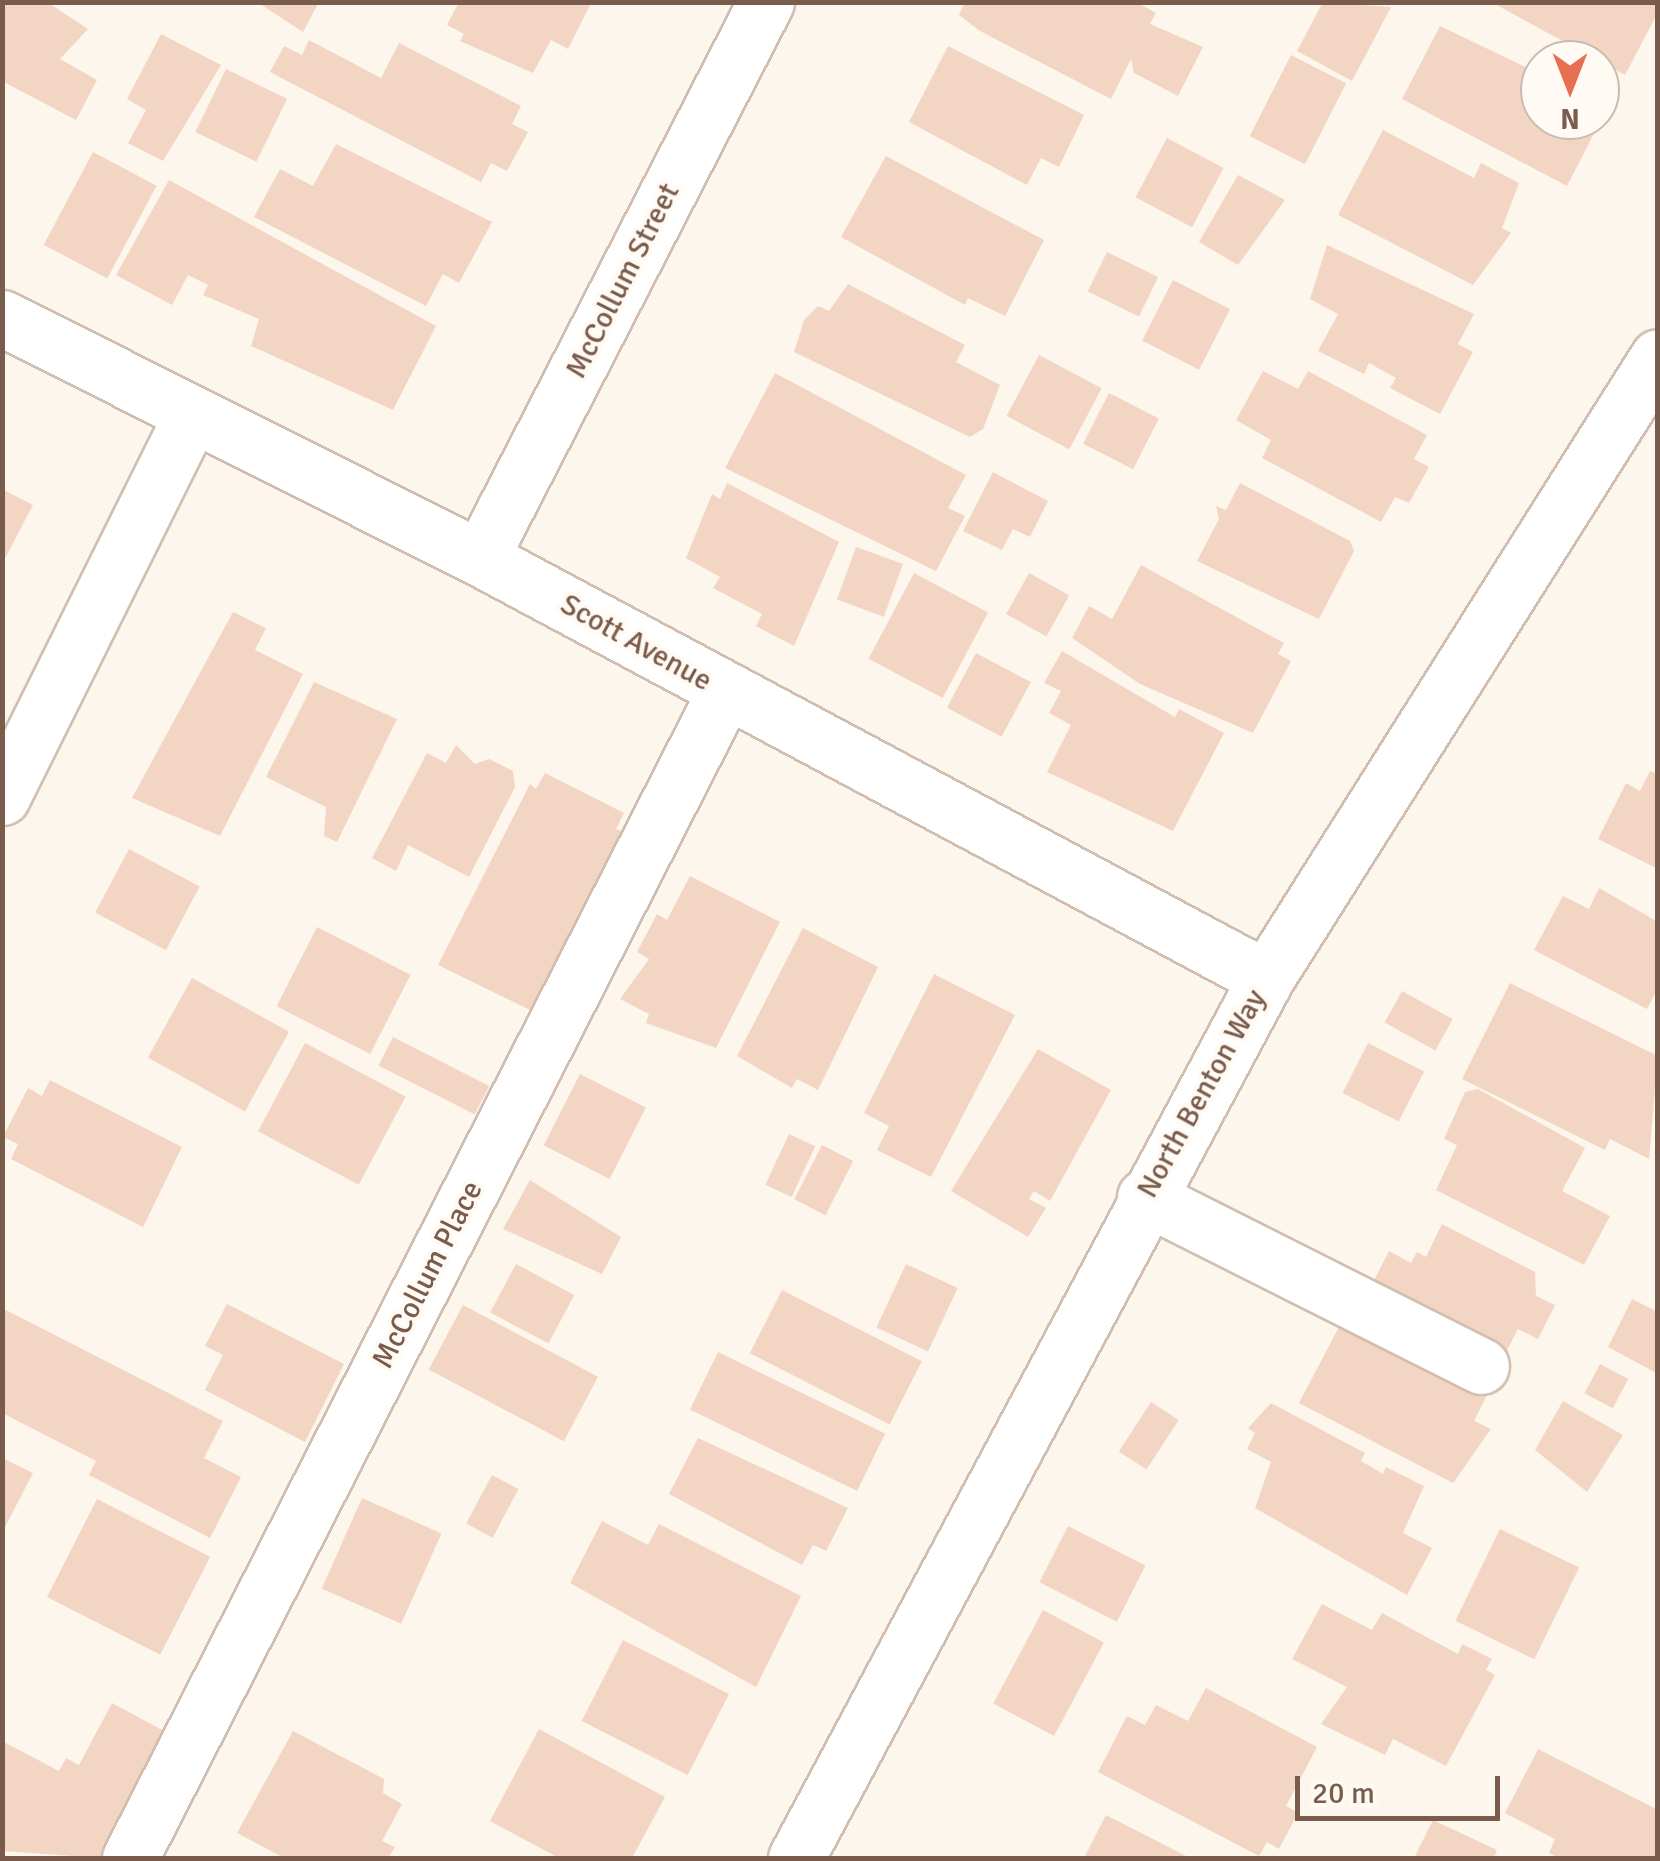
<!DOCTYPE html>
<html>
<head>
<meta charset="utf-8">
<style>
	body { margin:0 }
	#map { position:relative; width:1660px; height:1861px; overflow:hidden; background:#fdf6ec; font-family:Signika,sans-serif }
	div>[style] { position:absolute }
	.building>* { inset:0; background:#f3d5c3; transform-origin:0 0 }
	.roads { filter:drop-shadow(2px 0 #d1beb0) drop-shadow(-2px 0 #d1beb0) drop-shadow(0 2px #d1beb0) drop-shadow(0 -2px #d1beb0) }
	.minor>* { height:55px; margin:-27.5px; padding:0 27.5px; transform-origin:27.5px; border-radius:27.5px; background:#fff }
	span { translate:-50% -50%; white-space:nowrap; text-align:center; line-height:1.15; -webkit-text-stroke:8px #fffaf3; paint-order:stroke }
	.street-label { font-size:30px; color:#7a5c4d }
	.frame { position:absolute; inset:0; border:5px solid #7a5c4d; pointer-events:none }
	.north { position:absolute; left:1520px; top:40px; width:100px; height:100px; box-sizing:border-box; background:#fffaf3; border:2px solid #cabbb1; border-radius:50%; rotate:180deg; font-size:28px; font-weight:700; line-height:40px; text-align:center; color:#7a5c4d }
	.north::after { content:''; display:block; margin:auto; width:35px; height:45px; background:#e76f51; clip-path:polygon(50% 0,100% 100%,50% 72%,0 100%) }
	.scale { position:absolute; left:1295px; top:1776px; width:205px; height:45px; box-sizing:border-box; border:5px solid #7a5c4d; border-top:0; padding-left:12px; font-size:30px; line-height:35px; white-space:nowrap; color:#7a5c4d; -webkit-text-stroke:8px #fffaf3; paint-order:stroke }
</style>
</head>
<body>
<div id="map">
	<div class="building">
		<i style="clip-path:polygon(2px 2px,47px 2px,88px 29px,60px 59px,97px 80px,76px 120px,2px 81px)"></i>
		<i style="clip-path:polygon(257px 2px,319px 2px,303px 32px)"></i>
		<i style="clip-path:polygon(459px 2px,586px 2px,590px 5px,568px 49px,551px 40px,533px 73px,460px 41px,464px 34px,447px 25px)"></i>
		<i style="clip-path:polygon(965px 2px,1136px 2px,1156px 13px,1150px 24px,1203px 47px,1178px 96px,1134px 73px,1131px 59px,1111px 99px,980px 31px,959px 15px)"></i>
		<i style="clip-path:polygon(1323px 2px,1391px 7px,1352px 81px,1297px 51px)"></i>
		<i style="clip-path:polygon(1491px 2px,1658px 2px,1658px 12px,1625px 75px)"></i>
		<i style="clip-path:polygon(1440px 26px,1540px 74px,1540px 120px,1600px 120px,1606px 110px,1567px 186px,1402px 99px)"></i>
		<i style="clip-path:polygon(161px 34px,221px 65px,163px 161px,128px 143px,146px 110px,127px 99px)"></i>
		<i style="clip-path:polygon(309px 40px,381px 78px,399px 43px,521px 106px,512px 124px,528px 132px,507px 171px,491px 163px,481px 182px,270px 72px,284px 46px,302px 55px)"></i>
		<i style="clip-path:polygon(948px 46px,1084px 115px,1059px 167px,1041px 158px,1027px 185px,909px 122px)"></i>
		<i style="left:1291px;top:55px;width:62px;height:91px;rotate:27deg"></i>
		<i style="left:226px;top:69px;width:68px;height:70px;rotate:26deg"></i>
		<i style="clip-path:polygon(1383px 130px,1474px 178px,1481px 163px,1519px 183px,1502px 228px,1511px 233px,1473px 285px,1338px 215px)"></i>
		<i style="left:1167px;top:138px;width:64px;height:67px;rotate:28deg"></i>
		<i style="clip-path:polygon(336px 144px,492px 222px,459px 283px,443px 274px,426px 306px,254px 217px,280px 169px,313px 186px)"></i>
		<i style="left:93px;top:152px;width:72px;height:105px;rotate:28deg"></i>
		<i style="clip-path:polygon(886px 156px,1044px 240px,1005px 316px,968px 298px,965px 305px,841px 237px)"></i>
		<i style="clip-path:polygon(1238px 175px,1285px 200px,1238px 265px,1199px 242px)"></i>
		<i style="clip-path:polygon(169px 180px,436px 326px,393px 410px,251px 346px,259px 319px,203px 295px,208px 285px,188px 275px,172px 305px,116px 275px)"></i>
		<i style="clip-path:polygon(1327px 245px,1474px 314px,1458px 344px,1473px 352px,1440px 414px,1390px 388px,1396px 378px,1369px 363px,1364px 374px,1318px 351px,1338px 314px,1310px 299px)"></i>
		<i style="left:1107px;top:252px;width:57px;height:44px;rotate:26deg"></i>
		<i style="left:1173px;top:280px;width:64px;height:68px;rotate:27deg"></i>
		<i style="clip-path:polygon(848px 284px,965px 345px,956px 362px,1000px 385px,983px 429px,970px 437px,794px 352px,804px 320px,818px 306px,829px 311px)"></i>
		<i style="left:1039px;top:355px;width:71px;height:69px;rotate:28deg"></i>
		<i style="clip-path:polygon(1263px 371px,1298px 389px,1308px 371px,1427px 435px,1414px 459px,1429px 467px,1409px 503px,1395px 497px,1381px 522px,1262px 458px,1271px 440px,1236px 420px)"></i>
		<i style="clip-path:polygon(775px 373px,966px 475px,948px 508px,965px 516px,936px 571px,725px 468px)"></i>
		<i style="left:1109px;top:393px;width:56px;height:57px;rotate:27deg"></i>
		<i style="clip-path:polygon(993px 472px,1048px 501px,1030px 537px,1013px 529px,1002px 550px,963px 531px)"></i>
		<i style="clip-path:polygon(727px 483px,839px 542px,794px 646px,756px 626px,762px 614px,713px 588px,720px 577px,686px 558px,712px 494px,720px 499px)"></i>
		<i style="clip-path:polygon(1240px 483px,1350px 541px,1354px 551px,1319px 619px,1197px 561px,1219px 519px,1216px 506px,1226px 510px)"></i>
		<i style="clip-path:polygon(2px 489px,33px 505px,2px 564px)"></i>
		<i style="left:856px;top:547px;width:50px;height:56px;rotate:20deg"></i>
		<i style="clip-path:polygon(1141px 565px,1284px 643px,1278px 654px,1291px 661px,1253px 733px,1140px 684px,1072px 638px,1089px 606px,1112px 619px)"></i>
		<i style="left:914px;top:573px;width:84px;height:97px;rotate:28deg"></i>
		<i style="left:1029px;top:573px;width:46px;height:47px;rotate:29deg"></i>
		<i style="clip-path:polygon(233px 612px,266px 628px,255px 650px,303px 674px,220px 836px,132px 798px)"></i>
		<i style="clip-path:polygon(1062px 651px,1175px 717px,1179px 709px,1224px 733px,1173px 831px,1047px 772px,1071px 725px,1049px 713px,1061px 691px,1044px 683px)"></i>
		<i style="left:976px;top:653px;width:62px;height:62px;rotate:28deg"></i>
		<i style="clip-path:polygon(314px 682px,397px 719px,337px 842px,324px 836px,326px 807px,266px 777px)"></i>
		<i style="clip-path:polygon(456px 745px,475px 764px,489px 759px,513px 771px,515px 787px,469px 877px,408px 845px,396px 871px,372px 858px,427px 753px,446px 763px)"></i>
		<i style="clip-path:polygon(1650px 771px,1658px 774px,1658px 869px,1598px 839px,1626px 783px,1640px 791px)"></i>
		<i style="clip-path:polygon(545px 773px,624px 813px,616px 829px,624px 832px,532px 1011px,438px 965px,530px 784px,536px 789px)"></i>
		<i style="left:129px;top:849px;width:80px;height:72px;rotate:28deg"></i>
		<i style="clip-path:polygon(690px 876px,780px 922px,716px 1048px,646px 1023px,649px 1014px,620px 999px,649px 959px,637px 952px,657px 914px,667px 920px)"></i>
		<i style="clip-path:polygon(1599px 888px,1658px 922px,1658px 988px,1647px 1009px,1534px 950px,1563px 896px,1589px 909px)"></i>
		<i style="left:317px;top:927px;width:105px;height:89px;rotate:27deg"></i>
		<i style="clip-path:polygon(803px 928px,878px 967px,818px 1090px,797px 1079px,792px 1088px,737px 1056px)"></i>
		<i style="clip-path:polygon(934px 974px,1015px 1015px,931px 1177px,877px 1150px,889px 1126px,864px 1113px)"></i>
		<i style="left:192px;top:978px;width:111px;height:91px;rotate:29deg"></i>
		<i style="clip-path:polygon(1510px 983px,1658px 1056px,1649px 1159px,1610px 1139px,1605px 1150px,1462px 1079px)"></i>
		<i style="left:1402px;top:991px;width:58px;height:36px;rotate:29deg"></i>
		<i style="left:393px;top:1037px;width:108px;height:32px;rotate:27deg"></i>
		<i style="left:305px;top:1043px;width:114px;height:100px;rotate:28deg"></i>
		<i style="left:1368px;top:1043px;width:63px;height:56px;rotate:27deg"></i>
		<i style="clip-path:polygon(1038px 1049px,1111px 1090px,1050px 1201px,1034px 1191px,1029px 1199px,1046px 1208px,1028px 1237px,951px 1191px)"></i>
		<i style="left:580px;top:1074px;width:74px;height:80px;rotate:27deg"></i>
		<i style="clip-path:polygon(50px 1080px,182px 1147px,143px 1227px,11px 1159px,18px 1144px,3px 1137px,28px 1088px,42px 1096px)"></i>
		<i style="clip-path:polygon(1478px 1089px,1585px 1148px,1562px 1191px,1610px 1216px,1584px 1265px,1436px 1190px,1457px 1145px,1444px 1139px,1465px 1092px)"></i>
		<i style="left:789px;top:1134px;width:29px;height:56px;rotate:25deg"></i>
		<i style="left:822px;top:1145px;width:35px;height:61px;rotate:27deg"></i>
		<i style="clip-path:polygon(530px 1180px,621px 1237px,602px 1274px,503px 1229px)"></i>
		<i style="clip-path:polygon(1442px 1224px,1535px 1272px,1536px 1296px,1555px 1305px,1538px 1339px,1518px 1329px,1500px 1364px,1366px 1296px,1389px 1251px,1411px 1263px,1417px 1252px,1426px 1257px)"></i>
		<i style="left:516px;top:1264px;width:66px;height:55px;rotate:28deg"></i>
		<i style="left:906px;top:1264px;width:57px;height:70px;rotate:25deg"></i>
		<i style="left:782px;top:1290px;width:157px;height:71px;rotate:27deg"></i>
		<i style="clip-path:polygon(1632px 1299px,1658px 1312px,1658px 1374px,1608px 1347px)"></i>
		<i style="clip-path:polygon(227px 1304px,344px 1364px,305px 1442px,205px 1390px,223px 1355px,205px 1346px)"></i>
		<i style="left:463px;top:1305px;width:153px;height:73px;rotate:28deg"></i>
		<i style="clip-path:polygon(2px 1308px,223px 1421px,204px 1458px,241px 1477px,210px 1538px,89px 1475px,96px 1461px,2px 1413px)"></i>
		<i style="clip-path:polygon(1341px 1323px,1490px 1389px,1474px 1421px,1491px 1429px,1453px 1483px,1299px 1403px)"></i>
		<i style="left:718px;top:1352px;width:186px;height:64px;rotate:26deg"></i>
		<i style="left:1600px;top:1364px;width:32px;height:33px;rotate:28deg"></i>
		<i style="clip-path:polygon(1563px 1401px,1623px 1435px,1587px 1492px,1535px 1450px)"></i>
		<i style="left:1151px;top:1402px;width:33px;height:59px;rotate:33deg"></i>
		<i style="clip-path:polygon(1271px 1403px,1365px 1453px,1361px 1461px,1383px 1474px,1386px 1467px,1424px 1486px,1403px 1533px,1432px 1548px,1407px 1595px,1255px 1508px,1271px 1462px,1247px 1449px,1255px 1433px,1248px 1428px)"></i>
		<i style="clip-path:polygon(698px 1438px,848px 1508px,826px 1551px,813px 1545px,802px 1565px,669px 1494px)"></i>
		<i style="clip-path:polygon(2px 1458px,33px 1473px,2px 1533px)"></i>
		<i style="left:492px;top:1475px;width:30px;height:55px;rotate:28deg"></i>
		<i style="left:362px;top:1498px;width:87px;height:99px;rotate:24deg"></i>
		<i style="left:97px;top:1499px;width:127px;height:110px;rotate:27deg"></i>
		<i style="clip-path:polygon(602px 1521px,648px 1545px,659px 1524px,801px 1596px,756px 1687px,570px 1583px)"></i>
		<i style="left:1068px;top:1526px;width:87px;height:63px;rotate:27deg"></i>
		<i style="left:1500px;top:1529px;width:88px;height:102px;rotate:26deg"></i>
		<i style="clip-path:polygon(1322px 1604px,1372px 1630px,1382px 1613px,1458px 1654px,1462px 1644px,1492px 1659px,1486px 1670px,1495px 1675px,1446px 1766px,1393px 1739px,1385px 1755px,1321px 1724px,1347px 1687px,1292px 1659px)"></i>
		<i style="left:1043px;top:1610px;width:69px;height:106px;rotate:28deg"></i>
		<i style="left:623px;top:1640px;width:119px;height:91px;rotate:27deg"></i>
		<i style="clip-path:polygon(1206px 1688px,1317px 1747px,1286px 1806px,1298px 1813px,1279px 1849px,1267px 1842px,1259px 1856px,1098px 1772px,1127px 1716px,1145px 1725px,1156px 1705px,1188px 1721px)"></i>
		<i style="clip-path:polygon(112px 1703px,166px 1732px,102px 1858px,2px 1851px,2px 1741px,59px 1771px,66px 1758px,79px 1765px)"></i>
		<i style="clip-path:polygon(539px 1729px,665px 1797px,632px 1858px,559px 1858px,490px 1821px)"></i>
		<i style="clip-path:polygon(293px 1731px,384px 1779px,383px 1793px,402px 1804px,382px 1841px,395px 1847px,388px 1858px,284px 1858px,237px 1833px)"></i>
		<i style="clip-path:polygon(1538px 1749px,1658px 1810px,1658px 1858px,1560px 1858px,1549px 1853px,1555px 1839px,1505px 1813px)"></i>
		<i style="clip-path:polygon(1106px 1815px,1190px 1858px,1084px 1858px)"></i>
		<i style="clip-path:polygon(1433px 1820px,1497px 1850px,1494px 1858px,1414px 1858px)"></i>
	</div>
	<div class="roads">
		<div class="minor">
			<i style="left:2px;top:318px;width:535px;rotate:26.66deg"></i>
			<i style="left:480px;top:558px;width:891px;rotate:28.12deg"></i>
			<i style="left:480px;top:558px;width:625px;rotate:-62.78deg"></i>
			<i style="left:2px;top:797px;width:422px;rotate:-63.6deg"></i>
			<i style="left:1145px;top:1197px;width:376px;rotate:26.7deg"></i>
			<i style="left:130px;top:1858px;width:1309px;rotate:-62.97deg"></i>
			<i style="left:796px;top:1858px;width:998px;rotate:-61.89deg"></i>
			<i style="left:1266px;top:978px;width:734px;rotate:-57.74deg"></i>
		</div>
	</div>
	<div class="street-label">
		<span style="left:623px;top:281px;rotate:-63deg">McCollum Street</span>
		<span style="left:636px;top:643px;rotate:29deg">Scott Avenue</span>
		<span style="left:1202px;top:1094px;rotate:-61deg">North Benton Way</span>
		<span style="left:428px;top:1275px;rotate:-63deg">McCollum Place</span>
	</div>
	<div class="frame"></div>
	<div class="north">N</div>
	<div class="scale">20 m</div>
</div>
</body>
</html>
